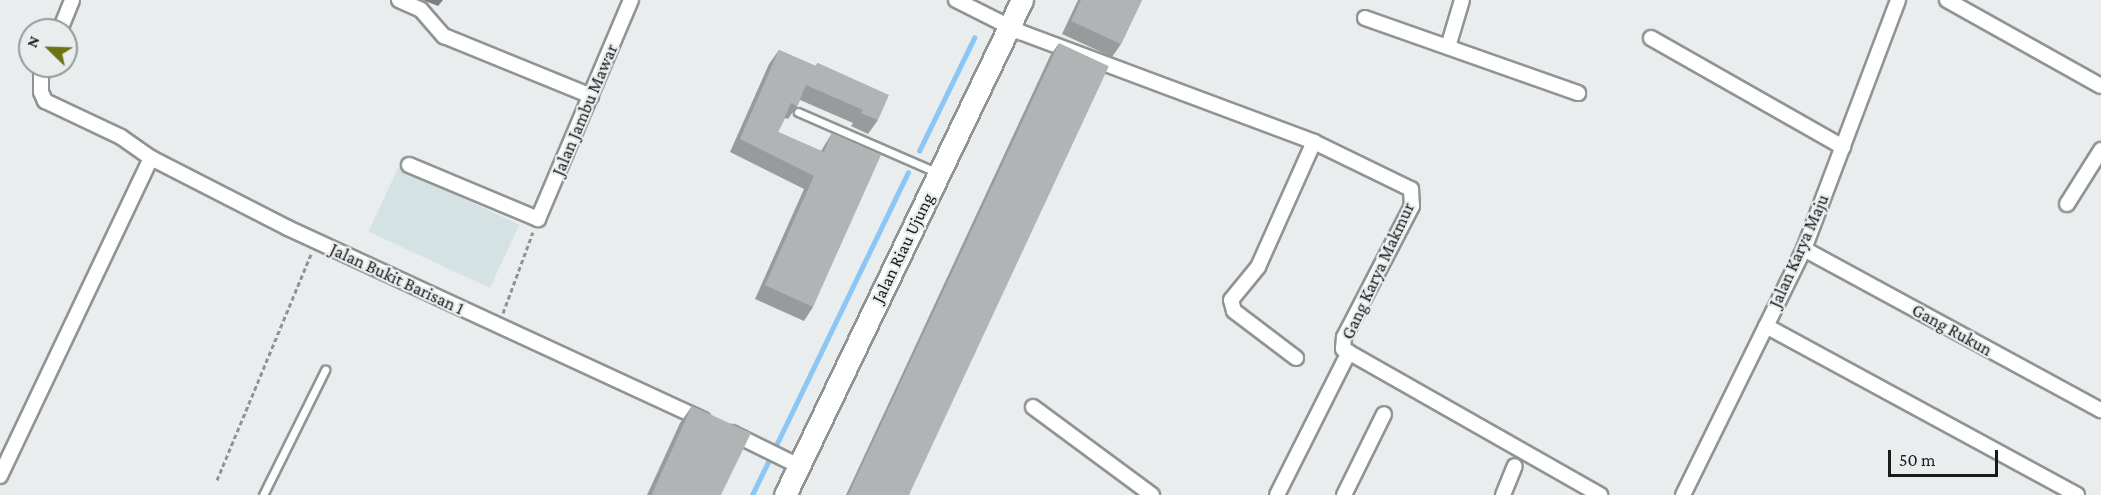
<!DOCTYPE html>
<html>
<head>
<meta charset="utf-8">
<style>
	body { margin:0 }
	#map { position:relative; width:2101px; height:495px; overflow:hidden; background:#e9edee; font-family:"Crimson Pro",serif }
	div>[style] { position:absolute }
	.built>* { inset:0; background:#d5e2e4; transform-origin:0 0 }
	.stream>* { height:4.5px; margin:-2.25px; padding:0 2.25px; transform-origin:2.25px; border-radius:2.25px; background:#8bc6f5 }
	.path>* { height:3px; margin-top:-1.5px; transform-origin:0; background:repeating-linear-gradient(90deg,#909394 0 4.5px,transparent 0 7.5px) }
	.roads { filter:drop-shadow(2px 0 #909494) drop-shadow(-2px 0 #909494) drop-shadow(0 2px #909494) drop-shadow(0 -2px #909494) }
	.lane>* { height:7px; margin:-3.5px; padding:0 3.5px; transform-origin:3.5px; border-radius:3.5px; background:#fff }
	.street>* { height:14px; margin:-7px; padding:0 7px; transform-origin:7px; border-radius:7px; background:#fff }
	.primary>* { height:21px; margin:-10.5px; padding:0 10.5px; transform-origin:10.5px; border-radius:10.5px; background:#fff }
	.wall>* { inset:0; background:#979b9b }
	.shaded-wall>* { inset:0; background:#7b7e7e }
	.building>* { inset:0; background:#b0b4b4; transform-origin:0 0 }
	span { translate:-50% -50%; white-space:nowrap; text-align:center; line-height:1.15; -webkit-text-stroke:4.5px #e9edee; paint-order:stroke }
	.street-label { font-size:18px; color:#191b1b }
	.north { position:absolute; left:18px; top:18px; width:60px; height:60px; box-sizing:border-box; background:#e9edee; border:2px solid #96999a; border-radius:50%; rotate:293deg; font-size:16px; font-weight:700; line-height:24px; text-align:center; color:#191b1b }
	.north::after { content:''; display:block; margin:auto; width:21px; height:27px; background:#6f7116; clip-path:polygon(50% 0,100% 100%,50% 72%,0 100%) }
	.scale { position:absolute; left:1888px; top:450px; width:110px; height:27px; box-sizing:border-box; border:3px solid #191b1b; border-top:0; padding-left:8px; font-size:18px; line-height:21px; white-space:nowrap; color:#191b1b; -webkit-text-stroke:4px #e9edee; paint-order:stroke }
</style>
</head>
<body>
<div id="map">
	<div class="built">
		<i style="left:398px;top:168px;width:134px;height:70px;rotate:25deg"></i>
	</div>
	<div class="stream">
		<i style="left:919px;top:151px;width:126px;rotate:-64deg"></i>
		<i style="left:752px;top:495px;width:358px;rotate:-64.2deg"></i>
	</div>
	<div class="path">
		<i style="left:503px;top:313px;width:86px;rotate:-69.7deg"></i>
		<i style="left:217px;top:480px;width:247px;rotate:-67.4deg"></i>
	</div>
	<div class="roads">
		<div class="lane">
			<i style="left:798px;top:112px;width:150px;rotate:23.5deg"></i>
			<i style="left:263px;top:495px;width:140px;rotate:-63.6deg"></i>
		</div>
		<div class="street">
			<i style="left:399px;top:0;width:24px;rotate:24deg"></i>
			<i style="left:421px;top:10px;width:35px;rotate:49deg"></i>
			<i style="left:444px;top:36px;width:159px;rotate:22.2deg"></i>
			<i style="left:956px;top:0;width:72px;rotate:26.6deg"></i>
			<i style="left:1020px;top:32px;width:314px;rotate:20.5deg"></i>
			<i style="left:1314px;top:142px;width:108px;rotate:25.9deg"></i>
			<i style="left:1411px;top:189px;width:17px;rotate:87deg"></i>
			<i style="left:1412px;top:206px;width:148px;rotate:117.4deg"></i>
			<i style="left:1344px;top:337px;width:12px;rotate:95deg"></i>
			<i style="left:1343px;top:349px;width:296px;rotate:29.6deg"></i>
			<i style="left:1947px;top:0;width:176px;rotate:29.2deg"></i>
			<i style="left:1365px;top:18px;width:226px;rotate:19.4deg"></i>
			<i style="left:60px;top:30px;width:32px;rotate:-68deg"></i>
			<i style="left:1651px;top:38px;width:221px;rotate:29.6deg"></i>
			<i style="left:1448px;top:47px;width:49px;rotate:-73.4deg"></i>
			<i style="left:45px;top:66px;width:11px;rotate:112deg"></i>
			<i style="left:41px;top:76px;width:16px;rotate:90deg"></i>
			<i style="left:41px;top:92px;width:10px;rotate:66deg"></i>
			<i style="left:45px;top:101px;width:84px;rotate:25.3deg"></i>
			<i style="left:121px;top:137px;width:37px;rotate:35deg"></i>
			<i style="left:151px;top:158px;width:154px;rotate:27.1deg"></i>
			<i style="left:288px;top:228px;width:457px;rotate:24.8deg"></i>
			<i style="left:409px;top:165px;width:140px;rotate:22.7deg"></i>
			<i style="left:538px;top:219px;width:238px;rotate:-67deg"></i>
			<i style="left:2067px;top:204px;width:64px;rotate:-57.8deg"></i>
			<i style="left:1804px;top:249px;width:338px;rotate:28.5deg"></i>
			<i style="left:1766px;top:326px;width:354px;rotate:28.5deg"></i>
			<i style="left:1296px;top:358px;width:78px;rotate:-142.8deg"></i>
			<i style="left:1234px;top:311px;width:11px;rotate:-105deg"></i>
			<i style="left:1231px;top:300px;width:43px;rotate:-50.7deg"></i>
			<i style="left:1258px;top:267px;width:137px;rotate:-65.9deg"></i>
			<i style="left:1033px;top:407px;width:148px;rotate:36.5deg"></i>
			<i style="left:732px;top:433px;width:75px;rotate:26.2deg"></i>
			<i style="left:0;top:476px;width:352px;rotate:-64.6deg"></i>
			<i style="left:1277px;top:495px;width:160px;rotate:-63.3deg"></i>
			<i style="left:1344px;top:495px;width:90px;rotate:-63.7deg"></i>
			<i style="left:1503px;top:495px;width:31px;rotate:-68deg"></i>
			<i style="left:1683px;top:495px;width:274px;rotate:-63.8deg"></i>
			<i style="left:1804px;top:249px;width:266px;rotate:-69.3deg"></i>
		</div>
		<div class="primary">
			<i style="left:785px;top:495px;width:549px;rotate:-64.42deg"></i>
		</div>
	</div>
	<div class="wall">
		<i style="clip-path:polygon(1078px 0,1142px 0,1121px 44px,1112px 57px,1062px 34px)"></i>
		<i style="clip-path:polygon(1059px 43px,909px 495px,846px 495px,1050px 56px)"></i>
		<i style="clip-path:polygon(779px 50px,815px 66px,818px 63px,878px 120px,868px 134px,851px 126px,853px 123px,800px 100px,797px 106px,788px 119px,785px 118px,778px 132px,821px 151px,832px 133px,813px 307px,804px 321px,755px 299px,804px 189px,730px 152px,769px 64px)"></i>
		<i style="clip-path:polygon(692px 406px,721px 495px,647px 495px,680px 423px)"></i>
	</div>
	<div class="shaded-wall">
		<i style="clip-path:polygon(423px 0,443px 0,438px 6px)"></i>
	</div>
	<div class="building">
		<i style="clip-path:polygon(1081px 0,1142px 0,1121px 44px,1071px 21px)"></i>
		<i style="left:1059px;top:43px;width:55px;height:498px;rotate:25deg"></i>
		<i style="clip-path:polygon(779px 50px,816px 66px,818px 63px,889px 95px,878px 120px,861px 113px,863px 110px,806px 85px,797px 106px,791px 103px,778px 132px,824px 152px,832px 133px,881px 155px,813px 307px,765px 285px,814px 176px,740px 139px)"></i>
		<i style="clip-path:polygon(692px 406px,751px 433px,721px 495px,654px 495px,652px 494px)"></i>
	</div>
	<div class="street-label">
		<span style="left:585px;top:110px;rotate:-67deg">Jalan Jambu Mawar</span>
		<span style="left:903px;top:248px;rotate:-64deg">Jalan Riau Ujung</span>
		<span style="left:1799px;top:251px;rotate:-66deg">Jalan Karya Maju</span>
		<span style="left:1378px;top:271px;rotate:-65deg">Gang Karya Makmur</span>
		<span style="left:397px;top:279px;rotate:25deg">Jalan Bukit Barisan 1</span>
		<span style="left:1952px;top:330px;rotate:29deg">Gang Rukun</span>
	</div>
	<div class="north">N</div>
	<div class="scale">50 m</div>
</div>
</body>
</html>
